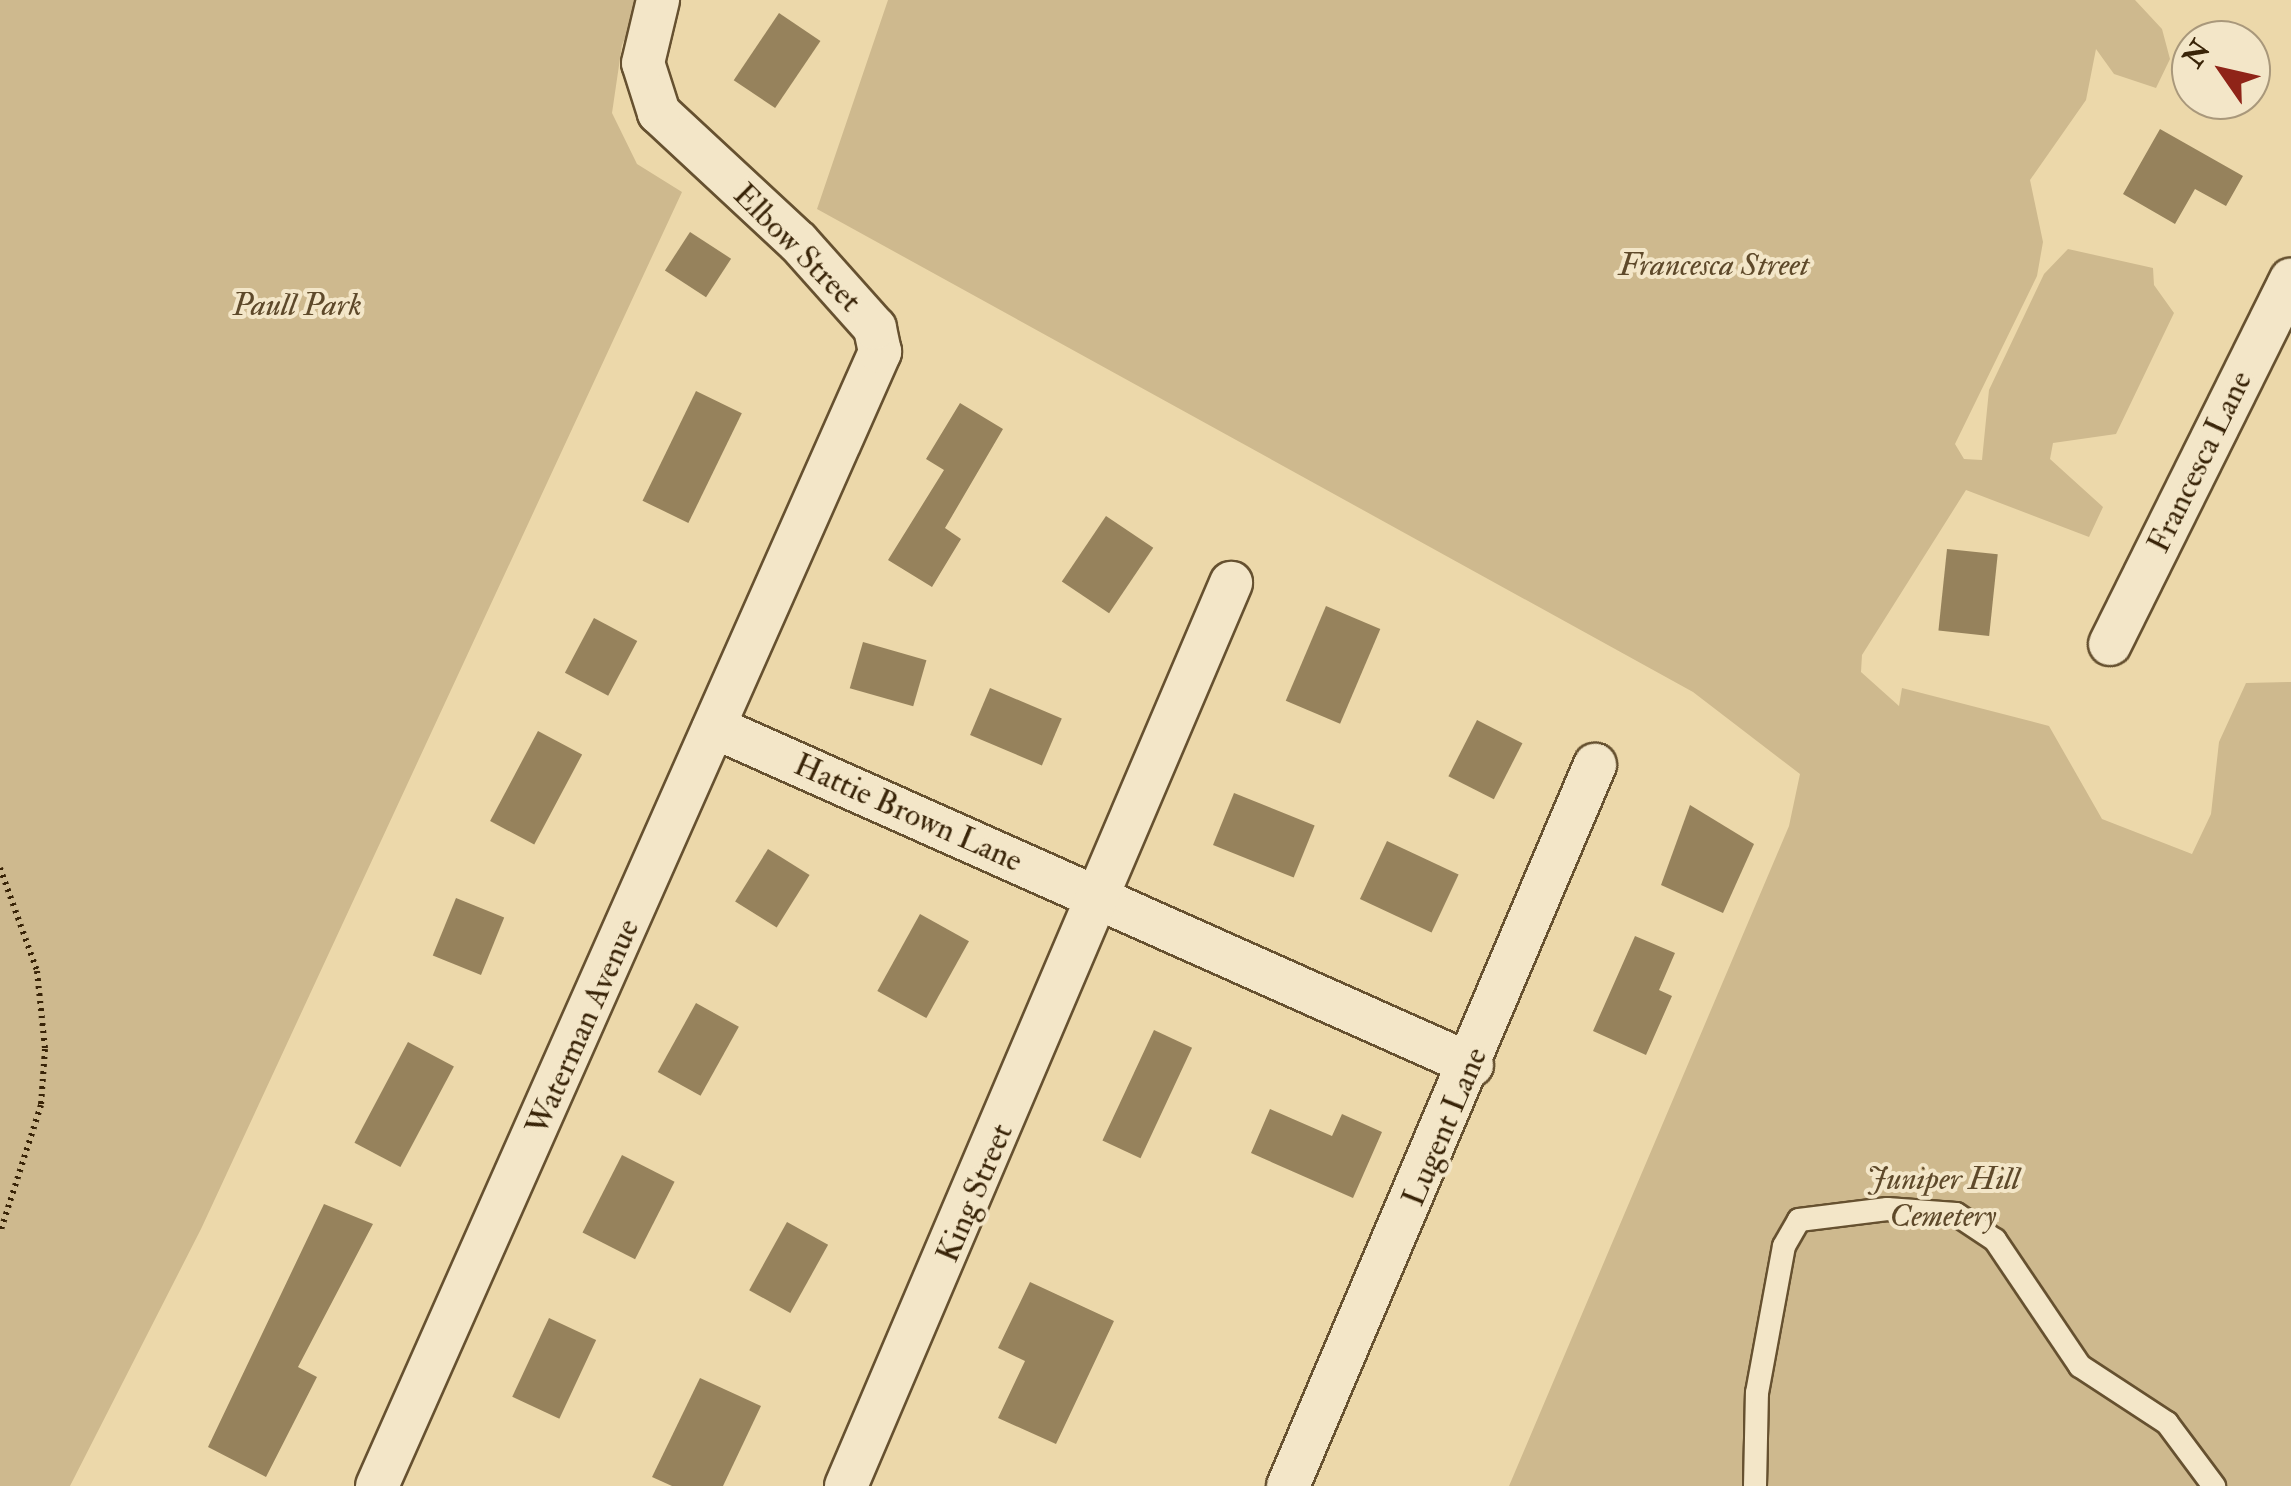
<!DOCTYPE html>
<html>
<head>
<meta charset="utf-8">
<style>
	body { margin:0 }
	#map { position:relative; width:2291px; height:1486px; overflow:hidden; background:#ecd8aa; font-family:"IM FELL Double Pica",serif }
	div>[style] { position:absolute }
	.green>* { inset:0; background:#ceb98e }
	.building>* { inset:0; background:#96825c; transform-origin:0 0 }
	.path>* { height:6px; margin-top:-3px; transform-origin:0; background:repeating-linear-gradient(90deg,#392408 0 2.5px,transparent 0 7.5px) }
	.roads { filter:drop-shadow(2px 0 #665130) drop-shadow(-2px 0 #665130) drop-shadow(0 2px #665130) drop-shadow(0 -2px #665130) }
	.lane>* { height:22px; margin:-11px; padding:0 11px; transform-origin:11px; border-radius:11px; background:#f3e6c8 }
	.street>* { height:42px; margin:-21px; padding:0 21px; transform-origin:21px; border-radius:21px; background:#f3e6c8 }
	span { translate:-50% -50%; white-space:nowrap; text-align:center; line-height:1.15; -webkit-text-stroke:8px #f3e6c8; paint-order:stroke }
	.street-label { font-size:32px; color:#392408 }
	.park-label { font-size:32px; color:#5e492a; font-style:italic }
	.north { position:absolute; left:2171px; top:20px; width:100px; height:100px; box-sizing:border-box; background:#f3e6c8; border:2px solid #a9987b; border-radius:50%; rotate:304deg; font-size:28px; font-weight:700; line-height:40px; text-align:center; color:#392408 }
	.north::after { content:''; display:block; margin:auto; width:35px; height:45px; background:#8f2418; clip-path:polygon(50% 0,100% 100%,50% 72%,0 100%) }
</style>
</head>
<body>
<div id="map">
	<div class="green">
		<i style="clip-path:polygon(0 0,642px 0,622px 45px,612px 113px,637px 164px,682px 192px,201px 1229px,70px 1486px,0 1486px)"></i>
		<i style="clip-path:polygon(888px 0,2135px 0,2162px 29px,2170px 59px,2156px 88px,2114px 74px,2096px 49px,2086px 100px,2030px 180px,2043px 242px,2037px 276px,1955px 444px,1964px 459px,1982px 460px,1989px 390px,2044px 274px,2068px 249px,2153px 268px,2154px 285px,2174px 313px,2116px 434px,2053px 443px,2050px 459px,2103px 507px,2089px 537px,1966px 490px,1862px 655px,1861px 672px,1899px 706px,1902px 688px,2049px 726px,2102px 819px,2192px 854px,2211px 814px,2219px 742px,2246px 683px,2291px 682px,2291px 1486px,1509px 1486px,1789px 826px,1800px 774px,1693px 692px,817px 209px)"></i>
	</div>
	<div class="building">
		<i style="left:779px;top:13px;width:50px;height:81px;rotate:34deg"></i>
		<i style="clip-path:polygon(2160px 129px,2243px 176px,2226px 206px,2195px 189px,2175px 224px,2123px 194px)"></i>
		<i style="left:690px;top:232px;width:49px;height:46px;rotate:33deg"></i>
		<i style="left:696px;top:391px;width:51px;height:122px;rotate:26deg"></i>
		<i style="clip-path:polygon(960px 403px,1003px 429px,945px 528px,961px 539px,932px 587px,888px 560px,944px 470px,926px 459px)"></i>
		<i style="left:1106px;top:516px;width:57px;height:79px;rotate:34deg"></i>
		<i style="left:1947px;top:549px;width:51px;height:82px;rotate:6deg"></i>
		<i style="left:1326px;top:606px;width:59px;height:103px;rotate:23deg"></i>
		<i style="left:594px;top:618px;width:49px;height:62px;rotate:28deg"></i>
		<i style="left:863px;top:642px;width:66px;height:48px;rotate:16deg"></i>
		<i style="left:990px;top:688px;width:78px;height:51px;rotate:23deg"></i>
		<i style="left:1477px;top:720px;width:51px;height:63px;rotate:27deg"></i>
		<i style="left:538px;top:731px;width:50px;height:102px;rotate:28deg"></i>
		<i style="left:1234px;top:793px;width:87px;height:56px;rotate:22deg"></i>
		<i style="clip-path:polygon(1690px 805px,1754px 844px,1723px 913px,1661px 885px)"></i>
		<i style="left:1387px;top:841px;width:79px;height:64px;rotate:25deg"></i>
		<i style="left:768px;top:849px;width:49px;height:62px;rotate:32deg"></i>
		<i style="left:456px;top:898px;width:52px;height:62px;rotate:22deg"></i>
		<i style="left:920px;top:914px;width:56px;height:88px;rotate:29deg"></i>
		<i style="clip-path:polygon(1635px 936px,1675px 953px,1659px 990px,1672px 996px,1646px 1055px,1593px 1031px)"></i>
		<i style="left:696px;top:1003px;width:49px;height:79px;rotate:29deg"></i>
		<i style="left:1154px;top:1030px;width:42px;height:122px;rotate:25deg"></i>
		<i style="left:408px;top:1042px;width:52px;height:114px;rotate:28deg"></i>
		<i style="clip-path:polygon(1270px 1109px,1332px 1136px,1342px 1114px,1382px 1132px,1353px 1198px,1251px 1153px)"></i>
		<i style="left:622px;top:1155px;width:59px;height:87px;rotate:27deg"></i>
		<i style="clip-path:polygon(324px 1204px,373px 1224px,298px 1367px,317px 1377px,266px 1477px,208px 1447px)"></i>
		<i style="left:787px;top:1222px;width:47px;height:78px;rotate:29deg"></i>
		<i style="clip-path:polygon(1030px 1282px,1114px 1321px,1056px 1444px,998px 1418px,1025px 1361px,998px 1348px)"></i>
		<i style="left:549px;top:1318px;width:52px;height:87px;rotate:25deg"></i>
		<i style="clip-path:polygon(700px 1378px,761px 1406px,723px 1486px,672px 1486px,652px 1477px)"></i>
	</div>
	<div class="path">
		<i style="left:0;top:868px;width:109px;rotate:70.2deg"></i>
		<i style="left:37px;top:971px;width:78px;rotate:84.1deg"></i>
		<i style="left:45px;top:1049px;width:56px;rotate:94.1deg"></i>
		<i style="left:41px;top:1105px;width:134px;rotate:107.8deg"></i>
	</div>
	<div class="roads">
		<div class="lane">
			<i style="left:1755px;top:1486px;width:93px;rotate:-88.8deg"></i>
			<i style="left:1757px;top:1393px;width:149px;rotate:-79.6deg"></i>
			<i style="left:1784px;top:1246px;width:30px;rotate:-60deg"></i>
			<i style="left:1799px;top:1220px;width:89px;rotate:-7.1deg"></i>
			<i style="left:1887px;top:1209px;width:69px;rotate:4.1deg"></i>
			<i style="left:1956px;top:1214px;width:47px;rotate:33.7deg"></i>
			<i style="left:1995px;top:1240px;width:152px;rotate:56deg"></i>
			<i style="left:2080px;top:1366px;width:104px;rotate:33.2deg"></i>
			<i style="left:2167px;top:1423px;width:79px;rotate:53.3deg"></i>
		</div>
		<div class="street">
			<i style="left:2110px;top:644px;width:407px;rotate:-63.6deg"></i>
			<i style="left:714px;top:727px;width:830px;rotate:24.03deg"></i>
			<i style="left:377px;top:1486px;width:1241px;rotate:-66.08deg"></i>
			<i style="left:880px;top:352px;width:25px;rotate:-102deg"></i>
			<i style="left:875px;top:328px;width:115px;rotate:-131.8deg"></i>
			<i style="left:798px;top:242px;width:190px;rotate:-137.1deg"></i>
			<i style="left:659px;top:113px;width:52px;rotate:-107.7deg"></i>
			<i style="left:643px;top:63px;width:65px;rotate:-76.6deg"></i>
			<i style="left:846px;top:1486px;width:982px;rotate:-66.91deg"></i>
			<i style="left:1288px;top:1486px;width:784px;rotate:-66.94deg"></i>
		</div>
	</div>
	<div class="street-label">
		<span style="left:797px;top:248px;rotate:45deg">Elbow Street</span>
		<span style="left:2200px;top:462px;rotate:-64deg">Francesca Lane</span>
		<span style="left:908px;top:813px;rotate:24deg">Hattie Brown Lane</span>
		<span style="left:583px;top:1027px;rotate:-66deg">Waterman Avenue</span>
		<span style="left:1445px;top:1127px;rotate:-67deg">Lugent Lane</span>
		<span style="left:975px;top:1193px;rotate:-67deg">King Street</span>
	</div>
	<div class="park-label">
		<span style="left:1714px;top:265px">Francesca Street</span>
		<span style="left:297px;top:305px">Paull Park</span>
		<span style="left:1943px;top:1198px">Juniper Hill<br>Cemetery</span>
	</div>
	<div class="north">N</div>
</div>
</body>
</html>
